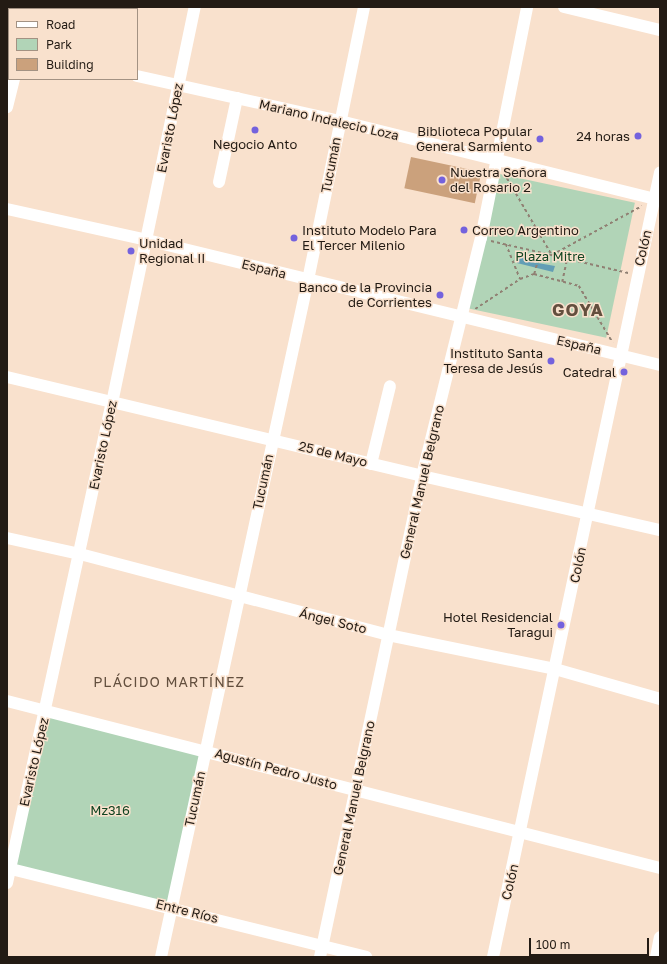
<!DOCTYPE html>
<html>
<head>
<meta charset="utf-8">
<style>
	body { margin:0 }
	#map { position:relative; width:667px; height:964px; overflow:hidden; background:#f9e1cd; font-family:"Golos Text",sans-serif }
	div>[style] { position:absolute }
	.green>* { inset:0; background:#b1d4b7; transform-origin:0 0 }
	.water>* { inset:0; background:#639eb5 }
	.building>* { inset:0; background:#cba17c; transform-origin:0 0 }
	.path>* { height:1.5px; margin-top:-0.75px; transform-origin:0; background:repeating-linear-gradient(90deg,#908073 0 3px,transparent 0 6px) }
	.minor>* { height:12px; margin:-6px; padding:0 6px; transform-origin:6px; border-radius:6px; background:#fff }
	.dots>* { width:11px; height:11px; translate:-50% -50%; box-sizing:border-box; border:2px solid #f9e1cd; border-radius:50% }
	span { translate:-50% -50%; white-space:nowrap; text-align:center; line-height:1.15; -webkit-text-stroke:3px #f9e1cd; paint-order:stroke }
	.street-label { font-size:13px; color:#231b14 }
	.poi-label { font-size:13px; color:#231b14 }
	.right { translate:-100% -50%; text-align:right }
	.left { translate:0 -50%; text-align:left }
	.park-label { font-size:13px; color:#104421 }
	.neighbourhood-label { font-size:14px; color:#634f3e; letter-spacing:1px }
	.district-label { font-size:17px; color:#634f3e; font-weight:700; letter-spacing:1px }
	.frame { position:absolute; inset:0; border:8px solid #231b14; pointer-events:none }
	.legend { position:absolute; left:8px; top:8px; width:130px; height:72px; box-sizing:border-box; background:#f9e1cd; border:1px solid #a39283; margin:0; padding:5px 7px; list-style:none; font-size:12px; color:#231b14 }
	.legend li { display:flex; align-items:center; gap:8px; height:20px }
	.legend b { width:20px; border:1px solid #a39283 }
	.scale { position:absolute; left:529px; top:938px; width:120px; height:18px; box-sizing:border-box; border:2px solid #231b14; border-top:0; padding-left:5px; font-size:12px; line-height:14px; white-space:nowrap; color:#231b14; -webkit-text-stroke:3px #f9e1cd; paint-order:stroke }
</style>
</head>
<body>
<div id="map">
	<div class="green">
		<i style="left:495px;top:173px;width:143px;height:138px;rotate:12deg"></i>
		<i style="left:46px;top:711px;width:165px;height:162px;rotate:14deg"></i>
	</div>
	<div class="water">
		<i style="clip-path:polygon(519px 256px,532px 260px,532px 262px,555px 266px,553px 272px,517px 263px)"></i>
	</div>
	<div class="building">
		<i style="left:411px;top:157px;width:72px;height:32px;rotate:12deg"></i>
	</div>
	<div class="path">
		<i style="left:504px;top:173px;width:95px;rotate:59.7deg"></i>
		<i style="left:552px;top:255px;width:102px;rotate:-28.6deg"></i>
		<i style="left:491px;top:241px;width:142px;rotate:13.1deg"></i>
		<i style="left:506px;top:244px;width:38px;rotate:68deg"></i>
		<i style="left:534px;top:274px;width:22px;rotate:-74deg"></i>
		<i style="left:562px;top:282px;width:24px;rotate:-78deg"></i>
		<i style="left:475px;top:309px;width:54px;rotate:-33.7deg"></i>
		<i style="left:520px;top:279px;width:15px;rotate:-20deg"></i>
		<i style="left:534px;top:274px;width:47px;rotate:14.9deg"></i>
		<i style="left:579px;top:286px;width:66px;rotate:59.2deg"></i>
	</div>
	<div class="minor">
		<i style="left:564px;top:7px;width:99px;rotate:13.5deg"></i>
		<i style="left:30px;top:9px;width:2px;rotate:-90deg"></i>
		<i style="left:7px;top:43px;width:2px"></i>
		<i style="left:137px;top:76px;width:208px;rotate:12.5deg"></i>
		<i style="left:340px;top:121px;width:330px;rotate:13.9deg"></i>
		<i style="left:7px;top:107px;width:29px;rotate:-76deg"></i>
		<i style="left:219px;top:182px;width:86px;rotate:-77.9deg"></i>
		<i style="left:7px;top:209px;width:143px;rotate:12.5deg"></i>
		<i style="left:147px;top:240px;width:528px;rotate:13.69deg"></i>
		<i style="left:7px;top:377px;width:427px;rotate:13.4deg"></i>
		<i style="left:422px;top:476px;width:244px;rotate:12.8deg"></i>
		<i style="left:371px;top:464px;width:80px;rotate:-76.3deg"></i>
		<i style="left:7px;top:538px;width:75px;rotate:12.4deg"></i>
		<i style="left:80px;top:554px;width:318px;rotate:14.7deg"></i>
		<i style="left:388px;top:635px;width:170px;rotate:11.5deg"></i>
		<i style="left:555px;top:669px;width:109px;rotate:15.9deg"></i>
		<i style="left:7px;top:701px;width:674px;rotate:14.35deg"></i>
		<i style="left:7px;top:868px;width:370px;rotate:13.9deg"></i>
		<i style="left:7px;top:883px;width:491px;rotate:-77.7deg"></i>
		<i style="left:112px;top:403px;width:405px;rotate:-78.2deg"></i>
		<i style="left:161px;top:957px;width:693px;rotate:-77.75deg"></i>
		<i style="left:308px;top:280px;width:279px;rotate:-78.4deg"></i>
		<i style="left:320px;top:957px;width:492px;rotate:-78deg"></i>
		<i style="left:422px;top:476px;width:245px;rotate:-76.1deg"></i>
		<i style="left:481px;top:238px;width:236px;rotate:-78.7deg"></i>
		<i style="left:493px;top:957px;width:802px;rotate:-77.98deg"></i>
		<i style="left:656px;top:957px;width:20px;rotate:-79deg"></i>
	</div>
	<div class="dots">
		<i style="left:255px;top:130px;background:#7462dd"></i>
		<i style="left:638px;top:136px;background:#7462dd"></i>
		<i style="left:540px;top:139px;background:#7462dd"></i>
		<i style="left:442px;top:180px;background:#7462dd"></i>
		<i style="left:464px;top:230px;background:#7462dd"></i>
		<i style="left:294px;top:238px;background:#7462dd"></i>
		<i style="left:131px;top:251px;background:#7462dd"></i>
		<i style="left:440px;top:295px;background:#7462dd"></i>
		<i style="left:551px;top:361px;background:#7462dd"></i>
		<i style="left:624px;top:372px;background:#7462dd"></i>
		<i style="left:561px;top:625px;background:#7462dd"></i>
	</div>
	<div class="street-label">
		<span style="left:329px;top:120px;rotate:13deg">Mariano Indalecio Loza</span>
		<span style="left:170px;top:128px;rotate:-79deg">Evaristo López</span>
		<span style="left:331px;top:165px;rotate:-79deg">Tucumán</span>
		<span style="left:643px;top:248px;rotate:-77deg">Colón</span>
		<span style="left:264px;top:269px;rotate:14deg">España</span>
		<span style="left:579px;top:345px;rotate:13deg">España</span>
		<span style="left:103px;top:445px;rotate:-78deg">Evaristo López</span>
		<span style="left:333px;top:454px;rotate:14deg">25 de Mayo</span>
		<span style="left:263px;top:482px;rotate:-78deg">Tucumán</span>
		<span style="left:422px;top:482px;rotate:-77deg">General Manuel Belgrano</span>
		<span style="left:578px;top:565px;rotate:-78deg">Colón</span>
		<span style="left:333px;top:621px;rotate:14deg">Ángel Soto</span>
		<span style="left:34px;top:762px;rotate:-77deg">Evaristo López</span>
		<span style="left:276px;top:769px;rotate:15deg">Agustín Pedro Justo</span>
		<span style="left:354px;top:798px;rotate:-78deg">General Manuel Belgrano</span>
		<span style="left:195px;top:799px;rotate:-78deg">Tucumán</span>
		<span style="left:510px;top:882px;rotate:-77deg">Colón</span>
		<span style="left:187px;top:911px;rotate:14deg">Entre Ríos</span>
	</div>
	<div class="poi-label">
		<span class="right" style="left:532px;top:139px">Biblioteca Popular<br>General Sarmiento</span>
		<span class="right" style="left:630px;top:136px">24 horas</span>
		<span style="left:255px;top:144px">Negocio Anto</span>
		<span class="left" style="left:450px;top:180px">Nuestra Señora<br>del Rosario 2</span>
		<span class="left" style="left:472px;top:230px">Correo Argentino</span>
		<span class="left" style="left:302px;top:238px">Instituto Modelo Para<br>El Tercer Milenio</span>
		<span class="left" style="left:139px;top:251px">Unidad<br>Regional II</span>
		<span class="right" style="left:432px;top:295px">Banco de la Provincia<br>de Corrientes</span>
		<span class="right" style="left:543px;top:361px">Instituto Santa<br>Teresa de Jesús</span>
		<span class="right" style="left:616px;top:372px">Catedral</span>
		<span class="right" style="left:553px;top:625px">Hotel Residencial<br>Taragui</span>
	</div>
	<div class="park-label">
		<span style="left:550px;top:256px">Plaza Mitre</span>
		<span style="left:110px;top:810px">Mz316</span>
	</div>
	<div class="neighbourhood-label">
		<span style="left:169px;top:682px">PLÁCIDO MARTÍNEZ</span>
	</div>
	<div class="district-label">
		<span style="left:578px;top:310px">GOYA</span>
	</div>
	<div class="frame"></div>
	<ul class="legend">
	<li><b style="height:5px;background:#fff"></b>Road</li>
	<li><b style="height:11px;background:#b1d4b7"></b>Park</li>
	<li><b style="height:11px;background:#cba17c"></b>Building</li>
	</ul>
	<div class="scale">100 m</div>
</div>
</body>
</html>
